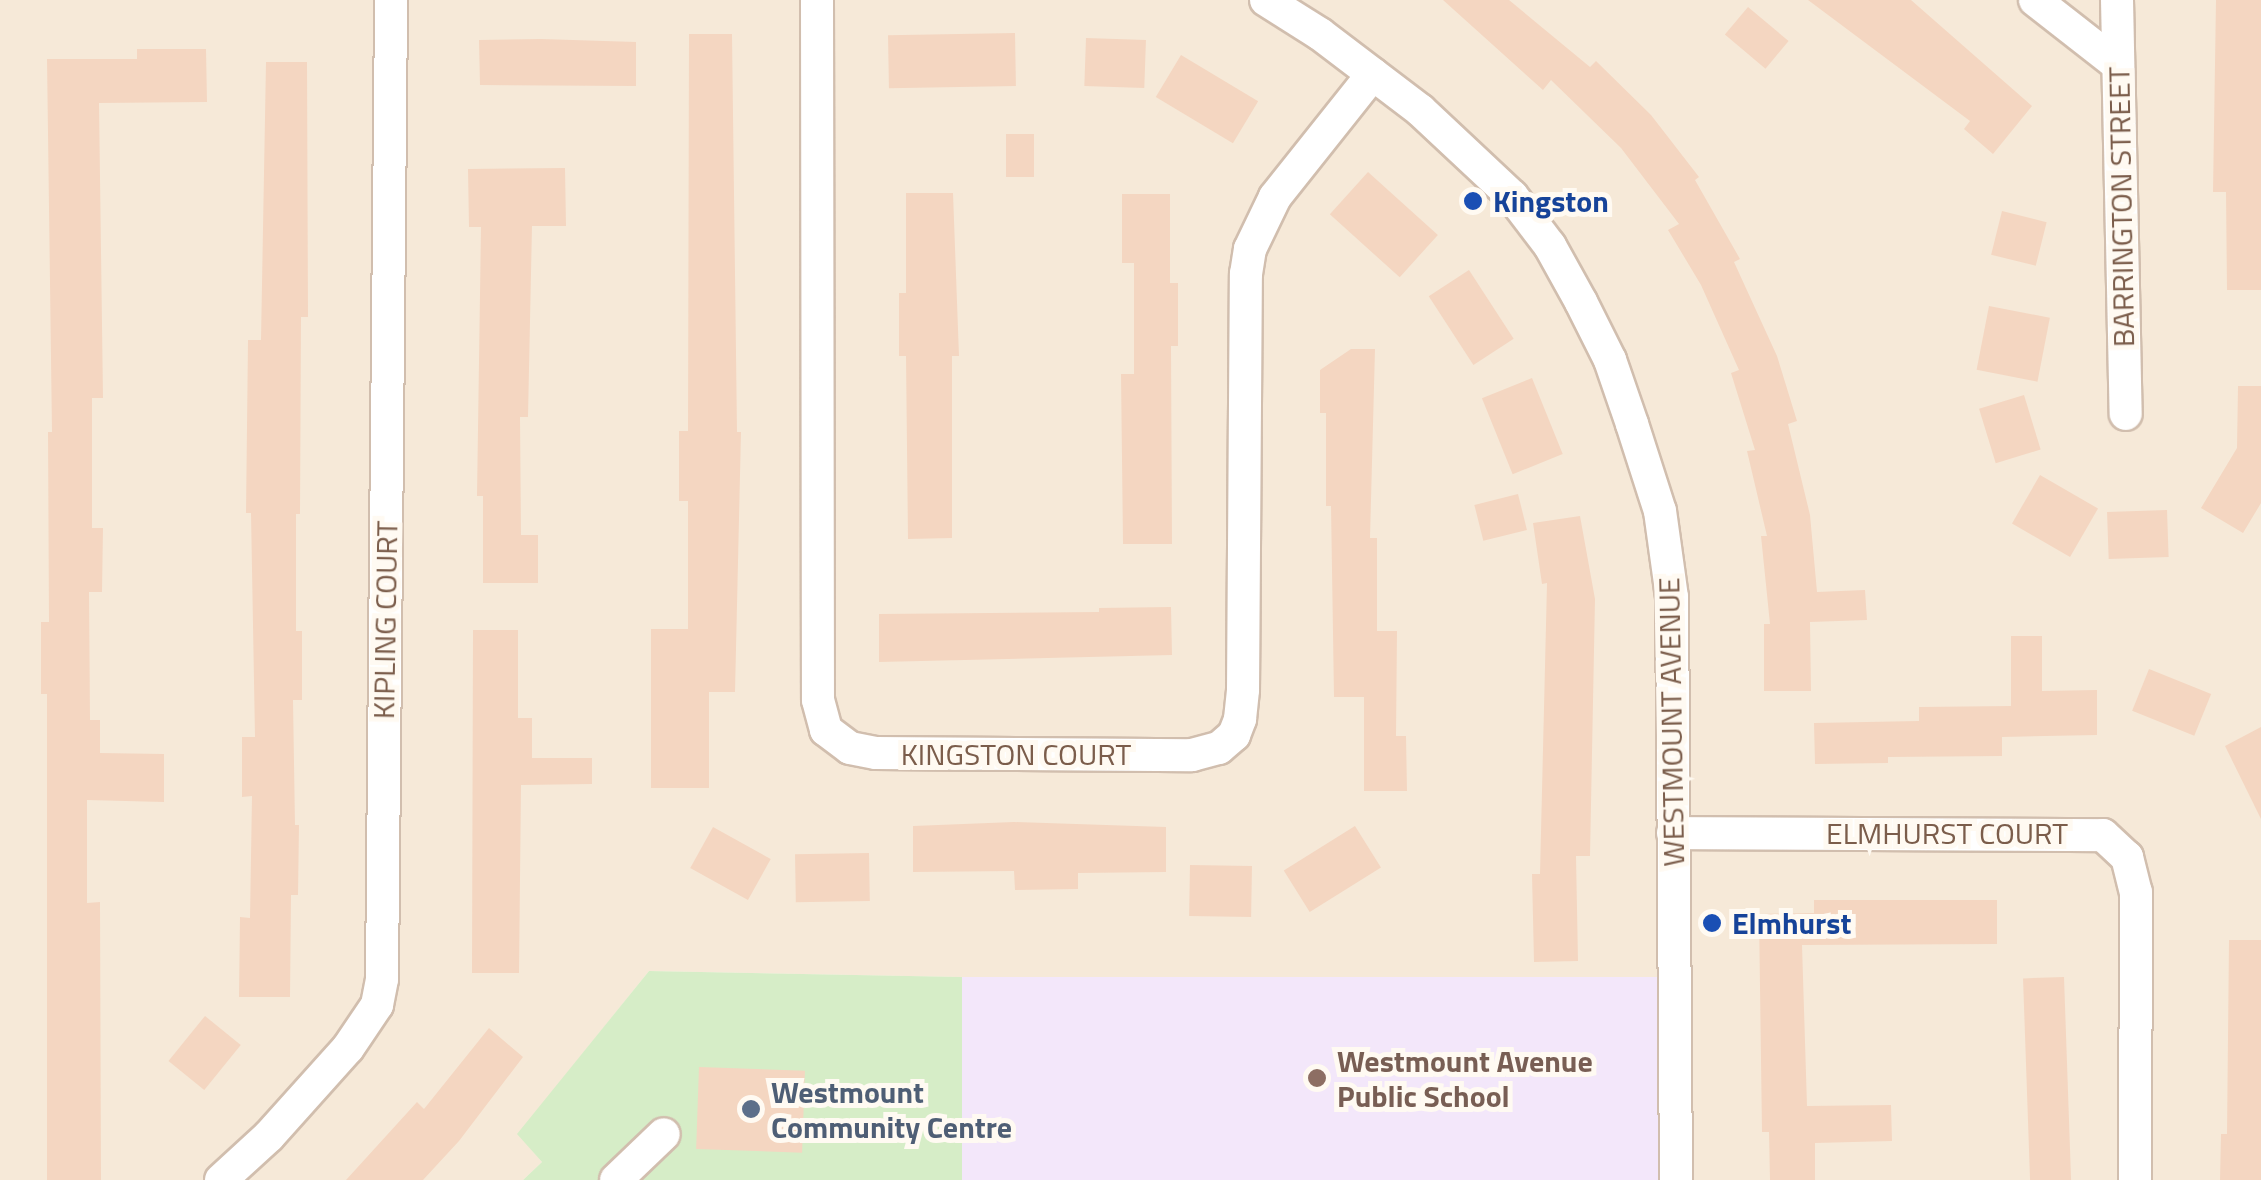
<!DOCTYPE html>
<html>
<head>
<meta charset="utf-8">
<style>
	body { margin:0 }
	#map { position:relative; width:2261px; height:1180px; overflow:hidden; background:#fdf6eb; font-family:"Titillium Web",sans-serif }
	div>[style] { position:absolute }
	.residential>* { inset:0; background:#f6e9d8 }
	.education>* { inset:0; background:#f3e7fa; transform-origin:0 0 }
	.green>* { inset:0; background:#d6edc7 }
	.building>* { inset:0; background:#f4d6c1; transform-origin:0 0 }
	.roads { filter:drop-shadow(2px 0 #d1beae) drop-shadow(-2px 0 #d1beae) drop-shadow(0 2px #d1beae) drop-shadow(0 -2px #d1beae) }
	.minor>* { height:32px; margin:-16px; padding:0 16px; transform-origin:16px; border-radius:16px; background:#fff }
	.dots>* { width:28px; height:28px; translate:-50% -50%; box-sizing:border-box; border:5px solid #fffaf2; border-radius:50% }
	span { translate:-50% -50%; white-space:nowrap; text-align:center; line-height:1.15; -webkit-text-stroke:10px #fffaf2; paint-order:stroke }
	.transit-label { font-size:30px; color:#164399; font-weight:700 }
	.left { translate:0 -50%; text-align:left }
	.street-label { font-size:30px; color:#7b5d4b }
	.education-label { font-size:30px; color:#785e54; font-weight:700 }
	.service-label { font-size:30px; color:#4e5e75; font-weight:700 }
</style>
</head>
<body>
<div id="map">
	<div class="residential">
		<i style="clip-path:polygon(0 0,2261px 0,2261px 1180px,1673px 1180px,1670px 977px,962px 977px,649px 971px,518px 1134px,542px 1162px,523px 1180px,0 1180px)"></i>
	</div>
	<div class="education">
		<i style="left:962px;top:977px;width:709px;height:203px"></i>
	</div>
	<div class="green">
		<i style="clip-path:polygon(649px 971px,962px 977px,962px 1180px,523px 1180px,542px 1162px,517px 1134px)"></i>
	</div>
	<div class="building">
		<i style="clip-path:polygon(1443px 0,1509px 0,1590px 67px,1596px 61px,1651px 115px,1699px 177px,1695px 180px,1740px 259px,1734px 262px,1777px 356px,1797px 421px,1788px 424px,1810px 515px,1817px 592px,1865px 590px,1867px 620px,1810px 622px,1811px 691px,1764px 691px,1764px 624px,1770px 624px,1761px 536px,1767px 536px,1747px 451px,1755px 450px,1731px 373px,1739px 370px,1701px 285px,1668px 230px,1679px 224px,1621px 148px,1551px 80px,1543px 90px)"></i>
		<i style="clip-path:polygon(1808px 0,1911px 0,2032px 106px,1993px 154px,1964px 129px,1970px 121px)"></i>
		<i style="clip-path:polygon(2216px 0,2261px 0,2261px 290px,2227px 290px,2226px 192px,2213px 192px)"></i>
		<i style="left:1748px;top:7px;width:53px;height:36px;rotate:40deg"></i>
		<i style="left:1015px;top:33px;width:53px;height:127px;rotate:89deg"></i>
		<i style="clip-path:polygon(689px 34px,732px 34px,737px 432px,741px 432px,735px 692px,709px 692px,709px 788px,651px 788px,651px 629px,688px 629px,688px 501px,679px 501px,679px 431px,688px 431px)"></i>
		<i style="left:1086px;top:38px;width:60px;height:48px;rotate:2deg"></i>
		<i style="clip-path:polygon(541px 39px,636px 42px,636px 86px,480px 85px,479px 40px)"></i>
		<i style="clip-path:polygon(137px 49px,206px 49px,207px 102px,99px 103px,103px 398px,92px 398px,92px 528px,103px 528px,102px 592px,89px 592px,90px 720px,100px 720px,100px 753px,164px 754px,164px 802px,87px 800px,87px 903px,100px 902px,101px 1180px,47px 1180px,47px 694px,41px 694px,41px 622px,49px 622px,48px 432px,52px 432px,47px 59px,137px 59px)"></i>
		<i style="left:1181px;top:55px;width:90px;height:49px;rotate:31deg"></i>
		<i style="clip-path:polygon(266px 62px,307px 62px,308px 317px,301px 317px,300px 514px,296px 514px,296px 631px,302px 631px,302px 700px,293px 700px,295px 825px,299px 825px,298px 895px,291px 895px,290px 997px,239px 997px,240px 917px,250px 918px,252px 796px,242px 797px,242px 737px,255px 737px,251px 513px,246px 513px,248px 340px,261px 340px)"></i>
		<i style="left:1006px;top:134px;width:28px;height:43px"></i>
		<i style="clip-path:polygon(565px 168px,566px 226px,532px 226px,528px 417px,520px 417px,521px 535px,538px 535px,538px 583px,483px 583px,483px 496px,477px 496px,481px 227px,469px 227px,468px 169px)"></i>
		<i style="left:1368px;top:172px;width:94px;height:57px;rotate:42deg"></i>
		<i style="clip-path:polygon(906px 193px,953px 193px,959px 356px,952px 356px,952px 538px,908px 539px,906px 356px,899px 356px,899px 293px,906px 293px)"></i>
		<i style="clip-path:polygon(1122px 194px,1170px 194px,1170px 283px,1178px 283px,1178px 346px,1171px 346px,1172px 544px,1123px 544px,1121px 374px,1134px 374px,1134px 263px,1122px 263px)"></i>
		<i style="left:2002px;top:211px;width:46px;height:45px;rotate:14deg"></i>
		<i style="left:1469px;top:270px;width:82px;height:48px;rotate:57deg"></i>
		<i style="left:1989px;top:306px;width:62px;height:65px;rotate:11deg"></i>
		<i style="clip-path:polygon(1351px 349px,1375px 349px,1370px 538px,1377px 538px,1377px 631px,1397px 631px,1396px 736px,1406px 736px,1407px 791px,1364px 791px,1364px 697px,1334px 697px,1331px 506px,1326px 506px,1326px 413px,1320px 413px,1320px 370px)"></i>
		<i style="left:1532px;top:378px;width:82px;height:54px;rotate:68deg"></i>
		<i style="clip-path:polygon(2238px 386px,2261px 386px,2261px 503px,2243px 533px,2201px 508px,2237px 448px)"></i>
		<i style="left:2024px;top:395px;width:57px;height:47px;rotate:73deg"></i>
		<i style="left:2040px;top:475px;width:67px;height:56px;rotate:30deg"></i>
		<i style="left:1518px;top:494px;width:37px;height:45px;rotate:76deg"></i>
		<i style="left:2167px;top:510px;width:47px;height:60px;rotate:88deg"></i>
		<i style="clip-path:polygon(1580px 516px,1595px 599px,1590px 856px,1576px 856px,1578px 961px,1534px 962px,1532px 874px,1540px 874px,1547px 583px,1542px 584px,1533px 523px)"></i>
		<i style="clip-path:polygon(1171px 607px,1172px 655px,879px 662px,879px 614px,1099px 612px,1099px 608px)"></i>
		<i style="clip-path:polygon(473px 630px,518px 630px,518px 718px,532px 718px,532px 758px,592px 758px,592px 784px,521px 785px,519px 973px,472px 973px)"></i>
		<i style="clip-path:polygon(2011px 636px,2042px 636px,2042px 691px,2097px 690px,2097px 735px,2002px 737px,2002px 756px,1888px 757px,1888px 763px,1815px 764px,1814px 723px,1919px 721px,1919px 707px,2011px 706px)"></i>
		<i style="left:2149px;top:669px;width:67px;height:45px;rotate:22deg"></i>
		<i style="clip-path:polygon(2261px 727px,2261px 819px,2225px 746px)"></i>
		<i style="clip-path:polygon(1014px 822px,1166px 827px,1166px 872px,1078px 873px,1078px 889px,1015px 890px,1014px 871px,913px 872px,913px 826px)"></i>
		<i style="left:1355px;top:826px;width:49px;height:84px;rotate:58deg"></i>
		<i style="left:713px;top:827px;width:66px;height:47px;rotate:29deg"></i>
		<i style="left:869px;top:853px;width:48px;height:74px;rotate:89deg"></i>
		<i style="left:1190px;top:865px;width:62px;height:51px;rotate:1deg"></i>
		<i style="clip-path:polygon(1814px 900px,1997px 900px,1997px 944px,1802px 945px,1807px 1106px,1891px 1105px,1892px 1141px,1815px 1143px,1815px 1180px,1770px 1180px,1769px 1132px,1762px 1132px,1759px 914px,1814px 913px)"></i>
		<i style="clip-path:polygon(2229px 940px,2261px 940px,2261px 1180px,2220px 1180px,2221px 1134px,2227px 1134px)"></i>
		<i style="left:2064px;top:977px;width:203px;height:41px;rotate:88deg"></i>
		<i style="left:205px;top:1016px;width:46px;height:58px;rotate:39deg"></i>
		<i style="clip-path:polygon(489px 1028px,523px 1057px,459px 1141px,423px 1180px,346px 1180px,417px 1102px,424px 1109px)"></i>
		<i style="left:699px;top:1067px;width:106px;height:82px;rotate:2deg"></i>
	</div>
	<div class="roads">
		<div class="minor">
			<i style="left:817px;top:0;width:700px;rotate:89.92deg"></i>
			<i style="left:818px;top:700px;width:31px;rotate:75deg"></i>
			<i style="left:826px;top:730px;width:30px;rotate:37deg"></i>
			<i style="left:850px;top:748px;width:26px;rotate:11deg"></i>
			<i style="left:876px;top:753px;width:316px;rotate:0.4deg"></i>
			<i style="left:1192px;top:755px;width:28px;rotate:-15deg"></i>
			<i style="left:1219px;top:748px;width:20px;rotate:-41deg"></i>
			<i style="left:1234px;top:735px;width:17px;rotate:-69deg"></i>
			<i style="left:1240px;top:719px;width:29px;rotate:-84deg"></i>
			<i style="left:1243px;top:690px;width:416px;rotate:-89.6deg"></i>
			<i style="left:1246px;top:274px;width:25px;rotate:-81deg"></i>
			<i style="left:1250px;top:249px;width:58px;rotate:-64.3deg"></i>
			<i style="left:1275px;top:197px;width:157px;rotate:-51.5deg"></i>
			<i style="left:1266px;top:0;width:64px;rotate:32.2deg"></i>
			<i style="left:1320px;top:34px;width:126px;rotate:37.2deg"></i>
			<i style="left:1420px;top:110px;width:126px;rotate:43.1deg"></i>
			<i style="left:1512px;top:196px;width:63px;rotate:52.8deg"></i>
			<i style="left:1550px;top:246px;width:64px;rotate:61deg"></i>
			<i style="left:1581px;top:302px;width:65px;rotate:63.4deg"></i>
			<i style="left:1610px;top:360px;width:68px;rotate:71deg"></i>
			<i style="left:1632px;top:424px;width:91px;rotate:72.2deg"></i>
			<i style="left:1660px;top:511px;width:87px;rotate:82.1deg"></i>
			<i style="left:1672px;top:597px;width:583px;rotate:89.61deg"></i>
			<i style="left:2035px;top:0;width:104px;rotate:38deg"></i>
			<i style="left:2117px;top:0;width:414px;rotate:88.8deg"></i>
			<i style="left:1673px;top:833px;width:430px;rotate:0.3deg"></i>
			<i style="left:2103px;top:835px;width:33px;rotate:43deg"></i>
			<i style="left:2127px;top:857px;width:36px;rotate:76deg"></i>
			<i style="left:2136px;top:892px;width:288px;rotate:90.2deg"></i>
			<i style="left:221px;top:1180px;width:65px;rotate:-42.5deg"></i>
			<i style="left:269px;top:1136px;width:118px;rotate:-48.1deg"></i>
			<i style="left:348px;top:1048px;width:52px;rotate:-56deg"></i>
			<i style="left:377px;top:1005px;width:26px;rotate:-79deg"></i>
			<i style="left:382px;top:979px;width:979px;rotate:-89.47deg"></i>
			<i style="left:616px;top:1180px;width:66px;rotate:-43.8deg"></i>
		</div>
	</div>
	<div class="dots">
		<i style="left:1473px;top:201px;background:#1a4fb4"></i>
		<i style="left:1712px;top:923px;background:#1a4fb4"></i>
		<i style="left:1317px;top:1078px;background:#8d6e63"></i>
		<i style="left:751px;top:1109px;background:#5c6f8a"></i>
	</div>
	<div class="transit-label">
		<span class="left" style="left:1493px;top:201px">Kingston</span>
		<span class="left" style="left:1732px;top:923px">Elmhurst</span>
	</div>
	<div class="street-label">
		<span style="left:2121px;top:207px;rotate:-91deg">BARRINGTON STREET</span>
		<span style="left:385px;top:620px;rotate:-89deg">KIPLING COURT</span>
		<span style="left:1671px;top:722px;rotate:-91deg">WESTMOUNT AVENUE</span>
		<span style="left:1016px;top:754px">KINGSTON COURT</span>
		<span style="left:1947px;top:833px">ELMHURST COURT</span>
	</div>
	<div class="education-label">
		<span class="left" style="left:1337px;top:1078px">Westmount Avenue<br>Public School</span>
	</div>
	<div class="service-label">
		<span class="left" style="left:771px;top:1109px">Westmount<br>Community Centre</span>
	</div>
</div>
</body>
</html>
